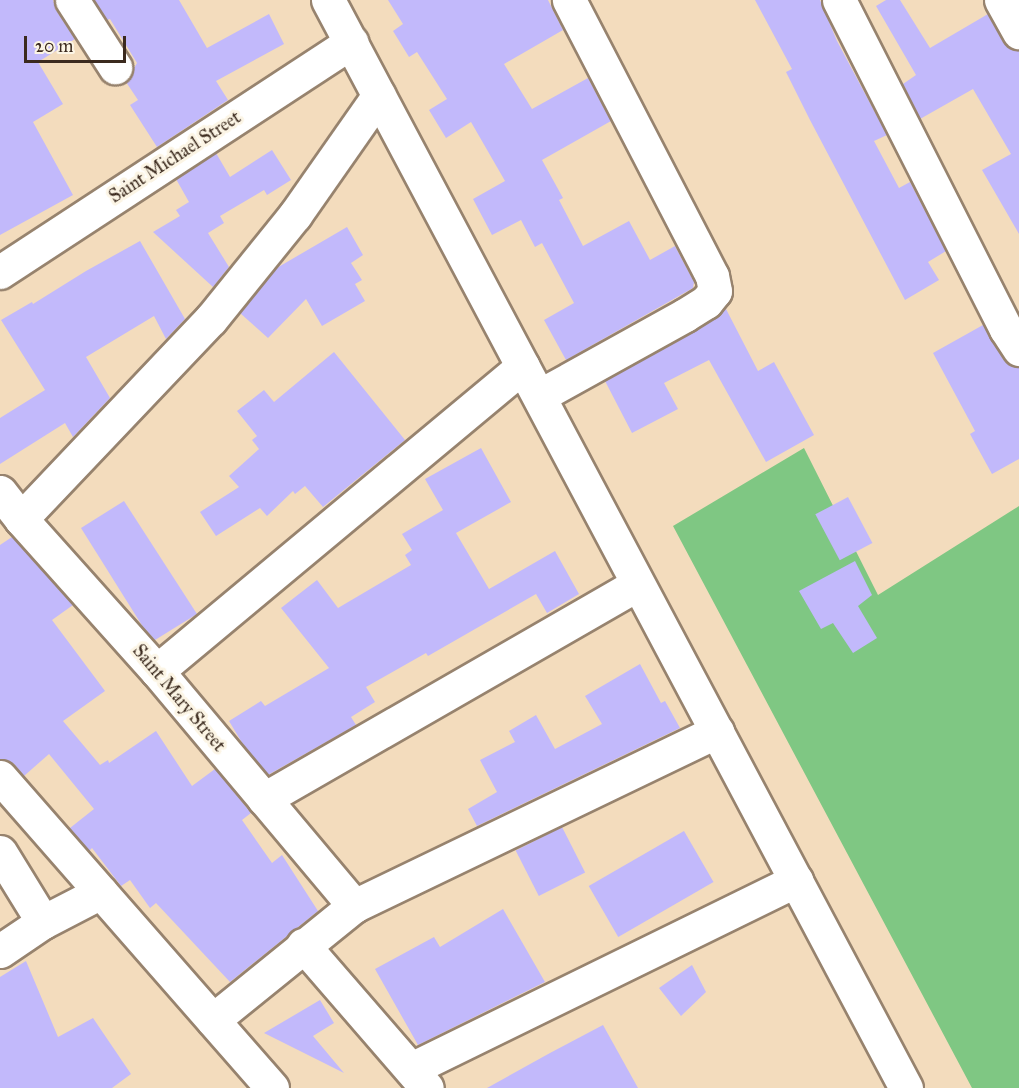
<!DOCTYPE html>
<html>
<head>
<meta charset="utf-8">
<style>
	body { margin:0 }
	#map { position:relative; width:1019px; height:1088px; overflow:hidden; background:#f3dcbd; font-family:"IM FELL Great Primer",serif }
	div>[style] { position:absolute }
	.green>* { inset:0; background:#7fc783 }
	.building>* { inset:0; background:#c2b9fb; transform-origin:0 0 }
	.roads { filter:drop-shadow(2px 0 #97836e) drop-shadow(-2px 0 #97836e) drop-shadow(0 2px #97836e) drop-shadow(0 -2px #97836e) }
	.minor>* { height:33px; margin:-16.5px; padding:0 16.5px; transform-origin:16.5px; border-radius:16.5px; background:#fff }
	span { translate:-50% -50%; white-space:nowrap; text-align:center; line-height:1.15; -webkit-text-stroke:6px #fcf5e5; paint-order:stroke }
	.street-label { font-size:18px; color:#3b2a1e }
	.scale { position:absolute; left:24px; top:36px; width:102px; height:27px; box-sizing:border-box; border:3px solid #3b2a1e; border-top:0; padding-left:8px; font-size:18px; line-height:21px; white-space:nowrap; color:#3b2a1e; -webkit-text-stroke:4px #fcf5e5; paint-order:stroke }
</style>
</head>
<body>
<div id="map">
	<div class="green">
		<i style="clip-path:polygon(804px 448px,878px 595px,1019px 506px,1019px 1088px,972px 1088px,673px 526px)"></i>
	</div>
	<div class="building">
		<i style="clip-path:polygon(0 0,53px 0,56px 10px,75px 39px,38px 62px,63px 104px,33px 122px,73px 195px,0 235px)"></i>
		<i style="clip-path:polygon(94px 0,179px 0,207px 48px,269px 14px,284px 44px,216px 81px,228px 100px,157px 147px,130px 105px,138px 100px,126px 82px,137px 63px,110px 19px,107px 20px)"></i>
		<i style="clip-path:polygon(388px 0,548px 0,563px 30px,504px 64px,532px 109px,588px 78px,611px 121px,542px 160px,563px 198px,559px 200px,583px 246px,629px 221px,650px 260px,675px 246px,694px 282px,693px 288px,566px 360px,544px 320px,574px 303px,542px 243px,535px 247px,521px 220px,492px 235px,473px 199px,505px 181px,471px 122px,446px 138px,429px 110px,447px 99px,417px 52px,409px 57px,393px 31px,403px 24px)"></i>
		<i style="clip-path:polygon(755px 0,820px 0,837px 41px,887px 135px,874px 141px,899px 188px,910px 182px,946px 251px,928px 262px,939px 280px,905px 300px,810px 120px,786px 72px,792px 69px)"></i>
		<i style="clip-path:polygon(886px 0,900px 0,930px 48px,988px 14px,1003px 42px,1010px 48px,1019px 51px,1019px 234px,982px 170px,1011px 154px,973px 89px,920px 119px,903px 84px,916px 75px,876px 6px)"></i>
		<i style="clip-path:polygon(272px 150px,291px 180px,267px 195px,264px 190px,220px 216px,224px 223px,208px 233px,229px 267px,213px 287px,153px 232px,180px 216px,176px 210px,189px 202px,176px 179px,216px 153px,230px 177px)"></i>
		<i style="clip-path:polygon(347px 227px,363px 255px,351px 263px,362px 280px,355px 284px,365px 301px,322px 326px,306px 299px,268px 338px,240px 313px,275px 269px)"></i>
		<i style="clip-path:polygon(140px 241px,185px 319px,166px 339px,154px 316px,86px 357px,110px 398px,73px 437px,65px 423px,0 464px,0 418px,45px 390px,1px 320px,32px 302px,33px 304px,86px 271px)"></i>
		<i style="clip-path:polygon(726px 309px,758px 371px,774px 362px,814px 435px,766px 462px,709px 360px,664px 383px,678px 409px,632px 433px,605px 381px,695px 331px)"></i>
		<i style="clip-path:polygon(983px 325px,1003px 359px,1010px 365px,1019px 368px,1019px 459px,992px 474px,970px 434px,975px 431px,933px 353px)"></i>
		<i style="clip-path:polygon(334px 352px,405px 440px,323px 507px,305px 486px,295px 494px,293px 491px,267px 516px,260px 508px,216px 536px,200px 512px,239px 487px,229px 476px,259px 449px,252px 440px,257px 436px,237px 411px,264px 390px,274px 402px)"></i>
		<i style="clip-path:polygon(481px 448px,511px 502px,456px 533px,489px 589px,555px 551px,579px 594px,547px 613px,536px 594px,428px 656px,426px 653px,366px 687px,375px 702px,351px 717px,356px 725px,268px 775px,244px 746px,229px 721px,261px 701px,265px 706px,329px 668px,281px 608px,317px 580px,338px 608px,411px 565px,405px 555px,412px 550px,402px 534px,443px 510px,425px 479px)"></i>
		<i style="left:848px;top:497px;width:52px;height:37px;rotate:62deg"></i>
		<i style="clip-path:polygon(124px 501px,197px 614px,155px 640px,143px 627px,81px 528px)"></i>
		<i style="clip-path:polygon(12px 537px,73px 605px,52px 620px,105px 691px,63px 721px,100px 765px,108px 760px,109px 763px,156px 731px,192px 786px,215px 769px,251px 813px,242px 820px,272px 863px,282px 855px,318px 911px,230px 982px,156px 903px,150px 908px,130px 880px,121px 886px,92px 848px,89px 851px,70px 828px,94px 809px,49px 754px,24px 776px,14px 764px,0 759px,0 545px)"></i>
		<i style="clip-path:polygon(855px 561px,872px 595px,858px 606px,877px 638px,853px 653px,833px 623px,821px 629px,799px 591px)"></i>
		<i style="clip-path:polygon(640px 664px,661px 703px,665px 701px,680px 728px,477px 826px,468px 809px,497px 792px,480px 760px,515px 742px,509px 731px,536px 715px,555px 749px,602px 724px,585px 696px)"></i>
		<i style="left:562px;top:827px;width:51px;height:52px;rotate:63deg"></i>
		<i style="left:684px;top:831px;width:59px;height:110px;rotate:60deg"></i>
		<i style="clip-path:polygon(503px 909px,545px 982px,418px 1045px,375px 969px,434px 937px,440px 947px)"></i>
		<i style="clip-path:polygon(26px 961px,58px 1037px,93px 1018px,131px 1074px,112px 1088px,0 1088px,0 977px)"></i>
		<i style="clip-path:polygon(692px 965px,706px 992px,681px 1016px,659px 988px)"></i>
		<i style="clip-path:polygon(320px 1000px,334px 1023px,313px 1036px,344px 1073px,264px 1033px)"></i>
		<i style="clip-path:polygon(603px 1025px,638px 1088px,487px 1088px,550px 1053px)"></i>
	</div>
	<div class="roads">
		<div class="minor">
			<i style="left:72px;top:0;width:80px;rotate:57.3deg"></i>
			<i style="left:328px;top:0;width:1232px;rotate:62.02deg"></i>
			<i style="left:839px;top:0;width:369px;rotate:63.1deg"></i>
			<i style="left:1006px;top:329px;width:24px;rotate:57deg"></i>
			<i style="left:1001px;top:0;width:37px;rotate:61deg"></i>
			<i style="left:0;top:272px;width:420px;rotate:-33.2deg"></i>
			<i style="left:539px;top:396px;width:167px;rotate:-29deg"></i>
			<i style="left:685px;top:315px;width:25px;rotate:-32deg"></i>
			<i style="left:706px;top:302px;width:14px;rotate:-51deg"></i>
			<i style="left:715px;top:291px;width:15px;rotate:-101deg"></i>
			<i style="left:712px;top:276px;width:311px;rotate:-117.4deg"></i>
			<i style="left:0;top:492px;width:34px;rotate:52deg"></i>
			<i style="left:21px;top:519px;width:204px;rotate:48.2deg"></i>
			<i style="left:157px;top:671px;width:307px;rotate:50deg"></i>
			<i style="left:21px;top:519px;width:276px;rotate:-46.5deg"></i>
			<i style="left:211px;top:319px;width:134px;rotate:-51.1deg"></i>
			<i style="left:295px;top:215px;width:146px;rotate:-55deg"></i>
			<i style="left:157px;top:671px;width:476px;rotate:-39.8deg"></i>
			<i style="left:0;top:777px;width:413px;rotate:48.8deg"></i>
			<i style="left:264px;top:799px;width:431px;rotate:-29.9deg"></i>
			<i style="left:0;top:852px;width:82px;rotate:58.4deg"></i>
			<i style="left:303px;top:945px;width:189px;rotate:49.1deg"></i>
			<i style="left:0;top:951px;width:52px;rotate:-34deg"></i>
			<i style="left:43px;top:922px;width:65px;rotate:-27.3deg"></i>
			<i style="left:213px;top:1020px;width:181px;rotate:-39deg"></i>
			<i style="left:354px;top:906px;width:403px;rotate:-25.7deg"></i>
			<i style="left:411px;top:1069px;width:429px;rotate:-26.1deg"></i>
		</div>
	</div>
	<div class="street-label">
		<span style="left:175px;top:157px;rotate:-33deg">Saint Michael Street</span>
		<span style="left:179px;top:698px;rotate:50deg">Saint Mary Street</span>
	</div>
	<div class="scale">20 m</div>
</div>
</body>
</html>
